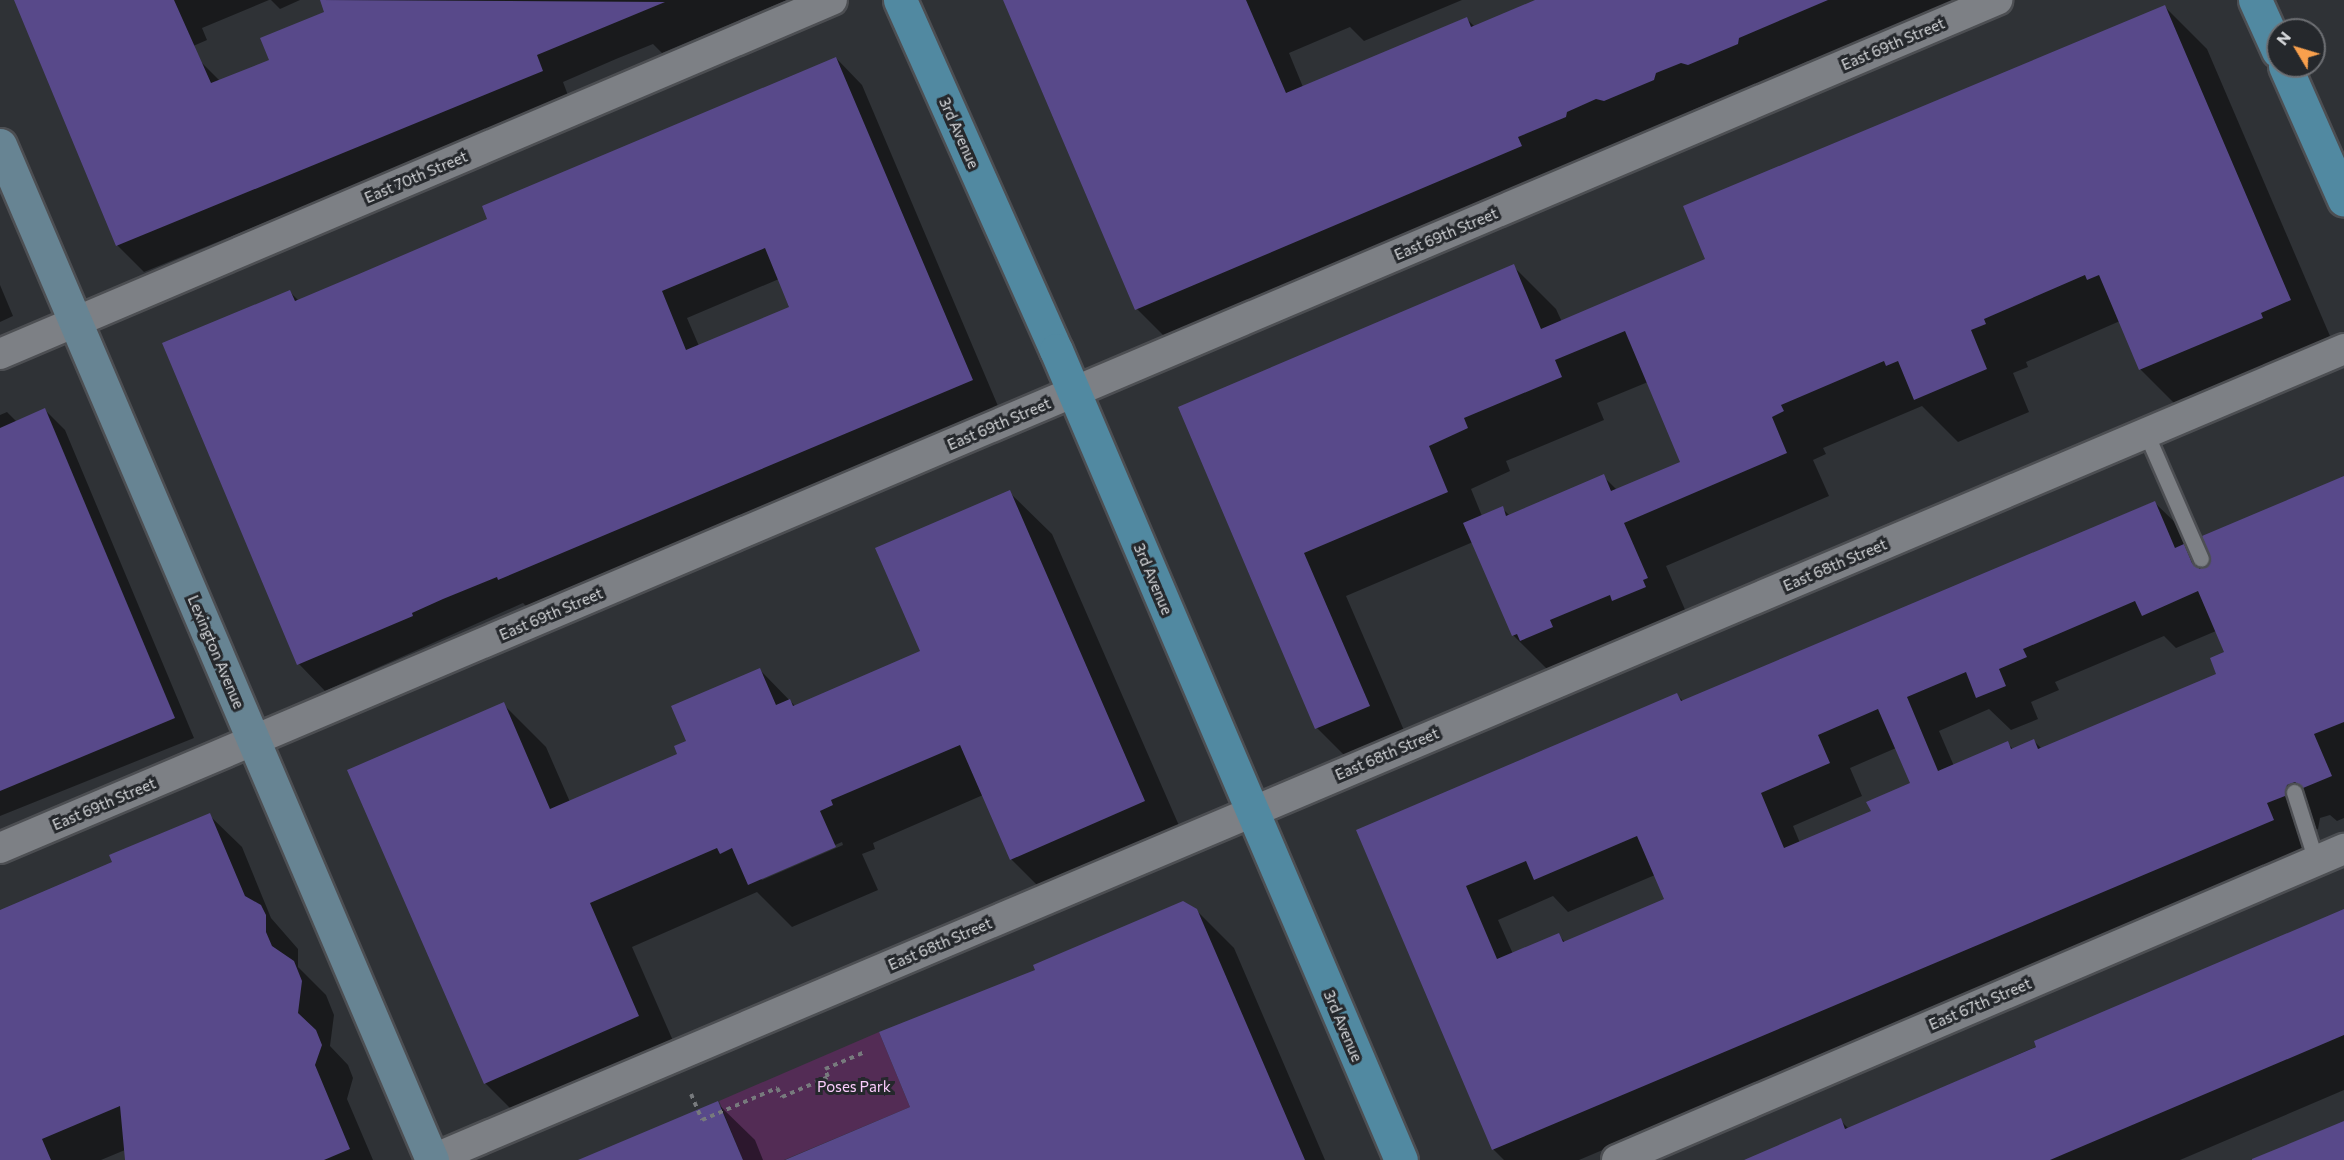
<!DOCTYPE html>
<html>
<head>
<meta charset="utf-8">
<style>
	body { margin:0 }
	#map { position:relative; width:2344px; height:1160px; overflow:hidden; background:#2f3236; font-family:Commissioner,sans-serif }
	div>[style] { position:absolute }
	.green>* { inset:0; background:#532c55 }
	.shadow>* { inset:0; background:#0007 }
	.building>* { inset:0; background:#58498a }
	.path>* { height:4px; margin-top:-2px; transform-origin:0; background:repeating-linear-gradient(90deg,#777a7d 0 4.5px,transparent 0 9px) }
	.roads { filter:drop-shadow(2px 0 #4d4f53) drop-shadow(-2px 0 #4d4f53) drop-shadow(0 2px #4d4f53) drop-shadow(0 -2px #4d4f53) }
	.service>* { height:15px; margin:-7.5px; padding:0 7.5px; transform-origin:7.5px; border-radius:7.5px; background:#7d8085 }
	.minor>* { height:30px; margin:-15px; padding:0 15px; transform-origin:15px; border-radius:15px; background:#7d8085 }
	.secondary>* { height:33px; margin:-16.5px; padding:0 16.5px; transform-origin:16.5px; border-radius:16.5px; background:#678493 }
	.primary>* { height:33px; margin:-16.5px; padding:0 16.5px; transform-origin:16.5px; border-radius:16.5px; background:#5189a1 }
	span { translate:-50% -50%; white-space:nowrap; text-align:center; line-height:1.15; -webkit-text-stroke:6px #25282c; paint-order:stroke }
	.street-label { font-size:15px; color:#d8dadd }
	.park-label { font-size:15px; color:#fbcdfd }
	.north { position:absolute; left:2266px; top:18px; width:60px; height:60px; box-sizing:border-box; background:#25282c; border:2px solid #6d6f73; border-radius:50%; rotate:308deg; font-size:16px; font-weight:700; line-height:24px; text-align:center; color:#d8dadd }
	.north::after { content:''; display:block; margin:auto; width:21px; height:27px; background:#f9a04d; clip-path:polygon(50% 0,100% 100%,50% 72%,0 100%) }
</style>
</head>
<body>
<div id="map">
	<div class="green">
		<i style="clip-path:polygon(879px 1032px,910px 1107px,784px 1160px,743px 1160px,719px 1101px)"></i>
	</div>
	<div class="shadow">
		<i style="clip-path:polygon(16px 0,269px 0,202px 28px,207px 40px,74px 98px)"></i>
		<i style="clip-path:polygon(271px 0,300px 0,280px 9px)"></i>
		<i style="clip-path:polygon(321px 0,787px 0,662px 53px,653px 44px,616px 59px,563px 82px,569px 98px,144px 272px,117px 245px,202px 63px,220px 81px,271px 61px,326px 13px)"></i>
		<i style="clip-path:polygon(1005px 0,1462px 0,1364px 41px,1350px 27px,1289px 53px,1303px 87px,1466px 18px,1475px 27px,1539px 0,1988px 0,1815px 64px,1808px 61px,1726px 101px,1719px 99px,1693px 110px,1691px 117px,1642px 137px,1634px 135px,1174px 346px,1137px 309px)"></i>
		<i style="clip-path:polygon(evenodd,2164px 6px,2207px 49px,2333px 343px,2183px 412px,2140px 369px,2120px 321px,2026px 362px,2028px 367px,2013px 373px,2029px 412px,1958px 442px,1922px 406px,1823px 448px,1826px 454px,1813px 460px,1829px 496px,1666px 566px,1690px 621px,1556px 678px,1513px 635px,1473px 542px,1346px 596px,1412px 749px,1360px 771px,1317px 728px,1180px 408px,1513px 266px,1556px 309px,1562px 322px,1707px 260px,2164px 6px,1648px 382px,1682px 463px,1617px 490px,1603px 476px,1510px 516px,1502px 508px,1482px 516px,1471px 489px,1510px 471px,1506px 461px,1604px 420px,1597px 403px,1648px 382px)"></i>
		<i style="clip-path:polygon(evenodd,836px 58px,862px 85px,998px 406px,526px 606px,523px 603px,325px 691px,299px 664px,290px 292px,299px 301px,489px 220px,836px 58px,779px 279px,791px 307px,699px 346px,687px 318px,779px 279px)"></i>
		<i style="clip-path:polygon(0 285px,13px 316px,0 322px)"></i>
		<i style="clip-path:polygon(45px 410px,65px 430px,194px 738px,0 816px,0 415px,7px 412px,17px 422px)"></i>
		<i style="clip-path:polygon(evenodd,2344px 480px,2344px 818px,2337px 821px,2330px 815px,2320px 818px,2318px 829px,2299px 836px,2306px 853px,1579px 1160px,1504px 1160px,1493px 1149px,1358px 831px,1677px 695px,1684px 702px,2154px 502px,2188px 535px,2205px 567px,2344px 480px,2216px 631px,2225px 653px,2218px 675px,2042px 749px,2034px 741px,2014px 750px,2007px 743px,1954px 766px,1939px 731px,1989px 709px,2011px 730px,2038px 719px,2031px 702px,2059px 690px,2055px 682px,2164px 636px,2176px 648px,2216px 631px,2344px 480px,1896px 748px,1912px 784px,1873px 812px,1800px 843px,1793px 826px,1862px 796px,1850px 768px,1896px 748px,2344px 480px,1655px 875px,1666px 900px,1566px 943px,1558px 935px,1513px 954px,1498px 920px,1553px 896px,1568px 912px,1655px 875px)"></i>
		<i style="clip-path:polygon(evenodd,1009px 492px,1052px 534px,1187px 844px,1054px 902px,1011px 859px,983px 795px,873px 843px,875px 849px,862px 854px,878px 890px,792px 927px,757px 892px,632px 947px,681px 1059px,528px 1126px,485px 1083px,503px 704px,546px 747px,570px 802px,679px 754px,759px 669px,796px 707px,922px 652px,1009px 492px,842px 842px,843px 845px,762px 880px,760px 878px,842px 842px)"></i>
		<i style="clip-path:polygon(209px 815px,242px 847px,271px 918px,298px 949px,298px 967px,326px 995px,334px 1015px,330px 1046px,348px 1065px,353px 1078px,347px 1099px,373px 1160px,128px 1160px,125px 1150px,101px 1160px,0 1160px,0 911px,114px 862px)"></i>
		<i style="clip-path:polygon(1196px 910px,1234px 948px,1325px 1160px,788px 1160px,912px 1108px,1037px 971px)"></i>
		<i style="clip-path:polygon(2344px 911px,2344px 1090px,2180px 1160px,1747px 1160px,1840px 1120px,1849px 1129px)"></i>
		<i style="clip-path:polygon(717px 1103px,755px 1140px,763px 1160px,581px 1160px)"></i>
	</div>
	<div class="building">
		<i style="clip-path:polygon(14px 0,174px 0,211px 83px,269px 60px,260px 38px,324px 12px,320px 0,665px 2px,537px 55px,543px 71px,116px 246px)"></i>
		<i style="clip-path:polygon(1003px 0,1246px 0,1286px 93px,1467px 17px,1471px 27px,1535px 0,1828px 0,1739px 38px,1738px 44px,1688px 65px,1681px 63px,1656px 73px,1654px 80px,1604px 101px,1596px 99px,1567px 112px,1566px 117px,1518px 137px,1522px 146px,1135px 310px)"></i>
		<i style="clip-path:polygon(2165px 5px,2291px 300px,2261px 313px,2263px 318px,2139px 370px,2099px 275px,2087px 280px,2085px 275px,1984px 319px,1986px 324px,1971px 330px,1987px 369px,1914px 400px,1898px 361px,1886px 366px,1884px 361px,1781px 405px,1784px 411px,1772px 417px,1787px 453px,1624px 523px,1648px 578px,1643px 580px,1646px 587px,1612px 601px,1610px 595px,1550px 620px,1553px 627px,1520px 641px,1517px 634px,1512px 636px,1463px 523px,1503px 506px,1506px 516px,1604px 474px,1611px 491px,1680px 462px,1625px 331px,1555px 360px,1562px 377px,1464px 418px,1468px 428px,1429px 446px,1448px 492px,1304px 553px,1370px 706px,1315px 729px,1178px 407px,1514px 264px,1541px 329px,1705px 259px,1683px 206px)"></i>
		<i style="clip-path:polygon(evenodd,836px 57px,973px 380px,498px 580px,497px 577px,443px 599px,412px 613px,413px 616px,297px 665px,162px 343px,290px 290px,295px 301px,359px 274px,487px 219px,482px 206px,836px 57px,765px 248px,789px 307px,686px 350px,662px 291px,765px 248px)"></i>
		<i style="clip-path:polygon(45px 408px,175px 718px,0 791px,0 428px)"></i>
		<i style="clip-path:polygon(evenodd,2344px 476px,2344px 722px,2314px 734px,2332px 776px,2303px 788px,2295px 782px,2287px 785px,2285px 796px,2267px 803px,2274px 820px,1492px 1150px,1356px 830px,1677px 693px,1681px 701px,2155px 501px,2175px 548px,2184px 544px,2192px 563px,2200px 569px,2211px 560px,2202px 536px,2344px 476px,2198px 591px,2224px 652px,2210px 658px,2216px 674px,2038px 749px,2034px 739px,2011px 749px,2008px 741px,1938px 771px,1907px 697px,1966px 672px,1976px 698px,2006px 686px,1999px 669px,2027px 657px,2023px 649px,2135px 601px,2142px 616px,2198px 591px,2344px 476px,1878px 709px,1910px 783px,1866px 802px,1871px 811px,1784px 848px,1761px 793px,1830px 763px,1818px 735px,1878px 709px,2344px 476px,1637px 836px,1664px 899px,1563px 942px,1559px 933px,1497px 959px,1466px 886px,1526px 861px,1534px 880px,1637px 836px)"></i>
		<i style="clip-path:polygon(1010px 490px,1145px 801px,1010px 860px,960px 745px,831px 800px,833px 805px,820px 811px,836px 847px,748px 885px,732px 848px,720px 854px,717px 848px,590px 903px,639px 1016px,484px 1084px,347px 770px,504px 702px,550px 809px,677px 754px,674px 746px,686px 741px,671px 706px,760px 668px,776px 705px,790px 699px,793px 706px,920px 651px,875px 548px)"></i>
		<i style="clip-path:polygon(210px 813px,245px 896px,261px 905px,266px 915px,266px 932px,272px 946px,294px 961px,302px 981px,298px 1013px,316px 1030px,322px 1045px,315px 1065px,350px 1149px,324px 1160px,125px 1160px,120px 1106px,42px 1139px,51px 1160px,0 1160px,0 910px,112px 862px,109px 855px)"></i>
		<i style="clip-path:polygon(1183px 901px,1197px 909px,1305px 1160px,785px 1160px,910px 1107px,879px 1032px,1035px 970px,1033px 965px)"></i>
		<i style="clip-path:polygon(2344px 909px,2344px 1035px,2050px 1160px,1744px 1160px,1841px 1118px,1845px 1129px,2036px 1047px,2034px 1041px)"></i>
		<i style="clip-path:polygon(718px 1101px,743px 1160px,578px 1160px)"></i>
		<i style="clip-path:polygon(2344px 1121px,2344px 1160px,2252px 1160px,2252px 1159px)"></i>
	</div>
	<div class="path">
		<i style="left:691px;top:1094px;width:28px;rotate:67deg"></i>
		<i style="left:702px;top:1120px;width:82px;rotate:-23.1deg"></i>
		<i style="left:777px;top:1088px;width:10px;rotate:61deg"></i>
		<i style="left:782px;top:1097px;width:50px;rotate:-23.5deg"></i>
		<i style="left:828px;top:1077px;width:9px;rotate:-111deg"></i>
		<i style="left:825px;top:1069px;width:43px;rotate:-23deg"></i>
	</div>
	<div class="roads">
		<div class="service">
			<i style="left:2146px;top:433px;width:137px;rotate:66.4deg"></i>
			<i style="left:2294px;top:792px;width:72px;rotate:72.3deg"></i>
		</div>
		<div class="minor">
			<i style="left:0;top:354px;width:904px;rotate:-23.05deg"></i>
			<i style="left:0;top:848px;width:2170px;rotate:-23.01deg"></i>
			<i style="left:431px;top:1160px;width:2078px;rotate:-22.97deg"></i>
			<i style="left:1617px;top:1160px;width:791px;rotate:-23.16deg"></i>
		</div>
		<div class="secondary">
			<i style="left:0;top:145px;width:1103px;rotate:66.94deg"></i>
		</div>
		<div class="primary">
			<i style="left:900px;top:0;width:383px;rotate:66deg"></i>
			<i style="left:1056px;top:350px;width:880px;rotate:66.93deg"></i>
			<i style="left:2255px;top:0;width:56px;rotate:65.7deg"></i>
			<i style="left:2285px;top:66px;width:146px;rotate:66.2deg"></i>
		</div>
	</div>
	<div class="street-label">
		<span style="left:1893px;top:44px;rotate:-23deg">East 69th Street</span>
		<span style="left:959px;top:133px;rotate:66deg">3rd Avenue</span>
		<span style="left:416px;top:177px;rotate:-23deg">East 70th Street</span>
		<span style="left:1446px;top:234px;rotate:-23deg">East 69th Street</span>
		<span style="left:999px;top:424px;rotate:-23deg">East 69th Street</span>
		<span style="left:1835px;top:565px;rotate:-23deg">East 68th Street</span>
		<span style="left:1153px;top:579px;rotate:67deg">3rd Avenue</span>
		<span style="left:551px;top:614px;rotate:-23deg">East 69th Street</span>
		<span style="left:216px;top:652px;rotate:67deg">Lexington Avenue</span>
		<span style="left:1387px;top:754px;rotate:-23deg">East 68th Street</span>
		<span style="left:104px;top:804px;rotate:-23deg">East 69th Street</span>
		<span style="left:940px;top:944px;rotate:-23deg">East 68th Street</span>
		<span style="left:1980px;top:1004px;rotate:-23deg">East 67th Street</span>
		<span style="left:1343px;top:1026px;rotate:67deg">3rd Avenue</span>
	</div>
	<div class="park-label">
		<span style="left:854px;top:1087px">Poses Park</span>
	</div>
	<div class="north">N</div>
</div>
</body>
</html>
